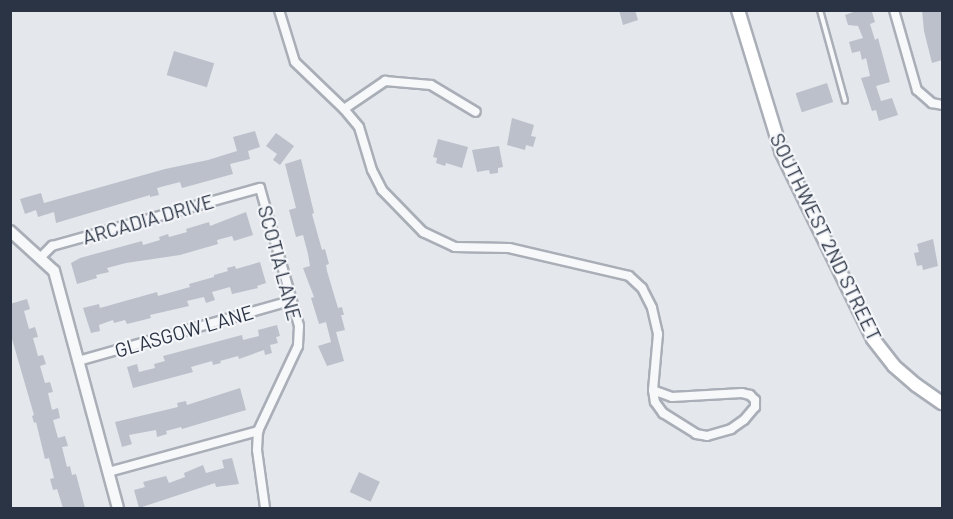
<!DOCTYPE html>
<html>
<head>
<meta charset="utf-8">
<style>
	body { margin:0 }
	#map { position:relative; width:953px; height:519px; overflow:hidden; background:#e4e7ec; font-family:Barlow,sans-serif }
	div>[style] { position:absolute }
	.building>* { inset:0; background:#bbc0ca; transform-origin:0 0 }
	.roads { filter:drop-shadow(2px 0 #a9aeb7) drop-shadow(-2px 0 #a9aeb7) drop-shadow(0 2px #a9aeb7) drop-shadow(0 -2px #a9aeb7) }
	.service>* { height:4px; margin:-2px; padding:0 2px; transform-origin:2px; border-radius:2px; background:#f7f8fa }
	.minor>* { height:8px; margin:-4px; padding:0 4px; transform-origin:4px; border-radius:4px; background:#f7f8fa }
	.tertiary>* { height:10px; margin:-5px; padding:0 5px; transform-origin:5px; border-radius:5px; background:#f7f8fa }
	.secondary>* { height:12px; margin:-6px; padding:0 6px; transform-origin:6px; border-radius:6px; background:#fff }
	span { translate:-50% -50%; white-space:nowrap; text-align:center; line-height:1.15; -webkit-text-stroke:4.5px #f4f6f9; paint-order:stroke }
	.street-label { font-size:20px; color:#2b3445 }
	.frame { position:absolute; inset:0; border:12px solid #2b3445; pointer-events:none }
</style>
</head>
<body>
<div id="map">
	<div class="building">
		<i style="clip-path:polygon(619px 10px,635px 10px,638px 20px,623px 25px)"></i>
		<i style="clip-path:polygon(859px 10px,872px 12px,875px 22px,870px 24px,875px 40px,878px 38px,890px 82px,876px 86px,881px 101px,892px 98px,898px 115px,879px 121px,876px 110px,872px 111px,861px 78px,870px 76px,866px 58px,862px 60px,860px 51px,852px 53px,849px 42px,863px 38px,858px 26px,848px 25px,845px 15px)"></i>
		<i style="clip-path:polygon(922px 10px,942px 10px,942px 60px,932px 63px,924px 31px)"></i>
		<i style="left:174px;top:51px;width:42px;height:25px;rotate:17deg"></i>
		<i style="left:827px;top:83px;width:20px;height:33px;rotate:72deg"></i>
		<i style="clip-path:polygon(512px 118px,534px 125px,531px 136px,536px 137px,533px 147px,526px 145px,525px 150px,507px 145px)"></i>
		<i style="clip-path:polygon(255px 131px,260px 147px,248px 151px,250px 159px,230px 164px,233px 174px,182px 188px,180px 182px,157px 188px,159px 195px,150px 197px,150px 195px,56px 223px,54px 212px,38px 217px,36px 210px,25px 214px,20px 199px,41px 193px,44px 203px,165px 169px,208px 160px,237px 151px,233px 137px)"></i>
		<i style="clip-path:polygon(276px 133px,294px 146px,280px 165px,273px 160px,277px 154px,266px 146px)"></i>
		<i style="clip-path:polygon(438px 139px,468px 147px,462px 168px,446px 163px,445px 166px,436px 163px,437px 158px,433px 157px)"></i>
		<i style="clip-path:polygon(499px 146px,503px 167px,498px 168px,498px 173px,490px 174px,489px 170px,477px 172px,472px 150px)"></i>
		<i style="clip-path:polygon(301px 159px,314px 213px,312px 214px,322px 250px,325px 249px,329px 264px,326px 265px,327px 271px,338px 308px,342px 307px,344px 315px,341px 315px,345px 330px,336px 332px,344px 361px,327px 366px,318px 346px,331px 342px,326px 322px,319px 324px,311px 298px,314px 297px,303px 268px,310px 266px,308px 254px,303px 235px,296px 237px,289px 210px,296px 208px,285px 164px)"></i>
		<i style="clip-path:polygon(246px 212px,253px 235px,234px 241px,232px 236px,217px 240px,218px 244px,180px 255px,126px 263px,107px 268px,109px 272px,96px 275px,97px 278px,77px 284px,71px 263px,80px 258px,142px 241px,143px 245px,160px 240px,159px 237px,168px 234px,169px 237px,187px 232px,186px 229px,209px 222px,210px 226px)"></i>
		<i style="clip-path:polygon(933px 239px,938px 266px,923px 270px,922px 265px,917px 266px,914px 253px,919px 252px,917px 244px)"></i>
		<i style="clip-path:polygon(260px 262px,266px 283px,257px 286px,258px 288px,232px 294px,230px 287px,212px 292px,215px 300px,206px 303px,204px 297px,187px 301px,189px 306px,150px 315px,151px 318px,127px 324px,125px 320px,114px 323px,113px 320px,99px 325px,100px 331px,91px 333px,83px 308px,99px 304px,100px 308px,157px 292px,158px 296px,190px 287px,189px 284px,214px 277px,214px 275px,228px 271px,227px 268px,235px 266px,236px 269px)"></i>
		<i style="clip-path:polygon(27px 299px,30px 309px,24px 311px,29px 329px,35px 327px,38px 337px,33px 338px,38px 356px,43px 355px,46px 364px,40px 366px,45px 383px,50px 382px,53px 392px,48px 393px,52px 410px,58px 408px,60px 418px,53px 420px,58px 438px,65px 436px,68px 446px,62px 447px,67px 467px,70px 466px,72px 475px,76px 474px,85px 508px,63px 508px,57px 489px,53px 490px,50px 479px,54px 478px,49px 458px,45px 459px,36px 422px,34px 423px,32px 416px,34px 415px,10px 332px,10px 304px)"></i>
		<i style="clip-path:polygon(277px 325px,280px 336px,276px 337px,278px 343px,270px 345px,272px 353px,265px 355px,264px 350px,239px 359px,238px 356px,220px 361px,221px 363px,213px 365px,212px 361px,191px 367px,193px 372px,133px 388px,127px 367px,137px 364px,139px 372px,155px 368px,154px 364px,165px 361px,163px 356px,242px 335px,243px 340px,259px 336px,258px 330px)"></i>
		<i style="clip-path:polygon(240px 388px,246px 410px,182px 429px,181px 427px,166px 431px,167px 434px,157px 437px,156px 430px,129px 435px,132px 444px,122px 447px,115px 422px,178px 407px,177px 403px,186px 401px,187px 405px)"></i>
		<i style="clip-path:polygon(232px 458px,239px 484px,216px 487px,215px 483px,139px 508px,134px 490px,145px 487px,143px 482px,166px 476px,169px 483px,185px 477px,184px 473px,203px 465px,206px 473px,224px 468px,222px 460px)"></i>
		<i style="left:359px;top:472px;width:23px;height:22px;rotate:25deg"></i>
	</div>
	<div class="roads">
		<div class="service">
			<i style="left:820px;top:10px;width:94px;rotate:74.6deg"></i>
		</div>
		<div class="minor">
			<i style="left:279px;top:10px;width:54px;rotate:72.9deg"></i>
			<i style="left:295px;top:62px;width:68px;rotate:43.8deg"></i>
			<i style="left:344px;top:109px;width:23px;rotate:50deg"></i>
			<i style="left:359px;top:127px;width:45px;rotate:73.2deg"></i>
			<i style="left:372px;top:170px;width:22px;rotate:63deg"></i>
			<i style="left:382px;top:190px;width:59px;rotate:45.7deg"></i>
			<i style="left:423px;top:232px;width:35px;rotate:25deg"></i>
			<i style="left:455px;top:247px;width:54px;rotate:1.1deg"></i>
			<i style="left:509px;top:248px;width:123px;rotate:13.1deg"></i>
			<i style="left:629px;top:276px;width:18px;rotate:43deg"></i>
			<i style="left:642px;top:288px;width:22px;rotate:63deg"></i>
			<i style="left:652px;top:308px;width:27px;rotate:77deg"></i>
			<i style="left:658px;top:334px;width:56px;rotate:95.1deg"></i>
			<i style="left:653px;top:390px;width:12px;rotate:81deg"></i>
			<i style="left:655px;top:402px;width:14px;rotate:54deg"></i>
			<i style="left:663px;top:413px;width:39px;rotate:32deg"></i>
			<i style="left:696px;top:434px;width:11px;rotate:10deg"></i>
			<i style="left:707px;top:436px;width:25px;rotate:-16deg"></i>
			<i style="left:731px;top:429px;width:16px;rotate:-35deg"></i>
			<i style="left:744px;top:420px;width:17px;rotate:-50deg"></i>
			<i style="left:755px;top:407px;width:7px;rotate:-90deg"></i>
			<i style="left:755px;top:400px;width:7px;rotate:-135deg"></i>
			<i style="left:750px;top:395px;width:8px;rotate:-166deg"></i>
			<i style="left:742px;top:393px;width:70px;rotate:176.7deg"></i>
			<i style="left:672px;top:397px;width:20px;rotate:-160deg"></i>
			<i style="left:894px;top:10px;width:83px;rotate:74deg"></i>
			<i style="left:917px;top:90px;width:20px;rotate:41deg"></i>
			<i style="left:932px;top:103px;width:10px;rotate:11deg"></i>
			<i style="left:344px;top:109px;width:50px;rotate:-34.3deg"></i>
			<i style="left:385px;top:81px;width:46px;rotate:5deg"></i>
			<i style="left:431px;top:85px;width:52px;rotate:31deg"></i>
			<i style="left:41px;top:257px;width:16px;rotate:-45deg"></i>
			<i style="left:52px;top:246px;width:216px;rotate:-15.6deg"></i>
			<i style="left:260px;top:188px;width:143px;rotate:74.2deg"></i>
			<i style="left:299px;top:326px;width:20px;rotate:93deg"></i>
			<i style="left:298px;top:346px;width:94px;rotate:115.2deg"></i>
			<i style="left:258px;top:431px;width:19px;rotate:93deg"></i>
			<i style="left:257px;top:450px;width:59px;rotate:82.1deg"></i>
			<i style="left:78px;top:361px;width:220px;rotate:-15.8deg"></i>
			<i style="left:108px;top:472px;width:156px;rotate:-15.3deg"></i>
		</div>
		<div class="tertiary">
			<i style="left:10px;top:231px;width:59px;rotate:42.3deg"></i>
			<i style="left:54px;top:271px;width:245px;rotate:74.9deg"></i>
		</div>
		<div class="secondary">
			<i style="left:738px;top:10px;width:147px;rotate:73deg"></i>
			<i style="left:781px;top:151px;width:209px;rotate:63.9deg"></i>
			<i style="left:873px;top:339px;width:34px;rotate:52deg"></i>
			<i style="left:894px;top:366px;width:29px;rotate:41deg"></i>
			<i style="left:916px;top:385px;width:32px;rotate:35deg"></i>
		</div>
	</div>
	<div class="street-label">
		<span style="left:148px;top:219px;rotate:-16deg">ARCADIA DRIVE</span>
		<span style="left:826px;top:237px;rotate:64deg">SOUTHWEST 2ND STREET</span>
		<span style="left:280px;top:263px;rotate:75deg">SCOTIA LANE</span>
		<span style="left:184px;top:331px;rotate:-16deg">GLASGOW LANE</span>
	</div>
	<div class="frame"></div>
</div>
</body>
</html>
